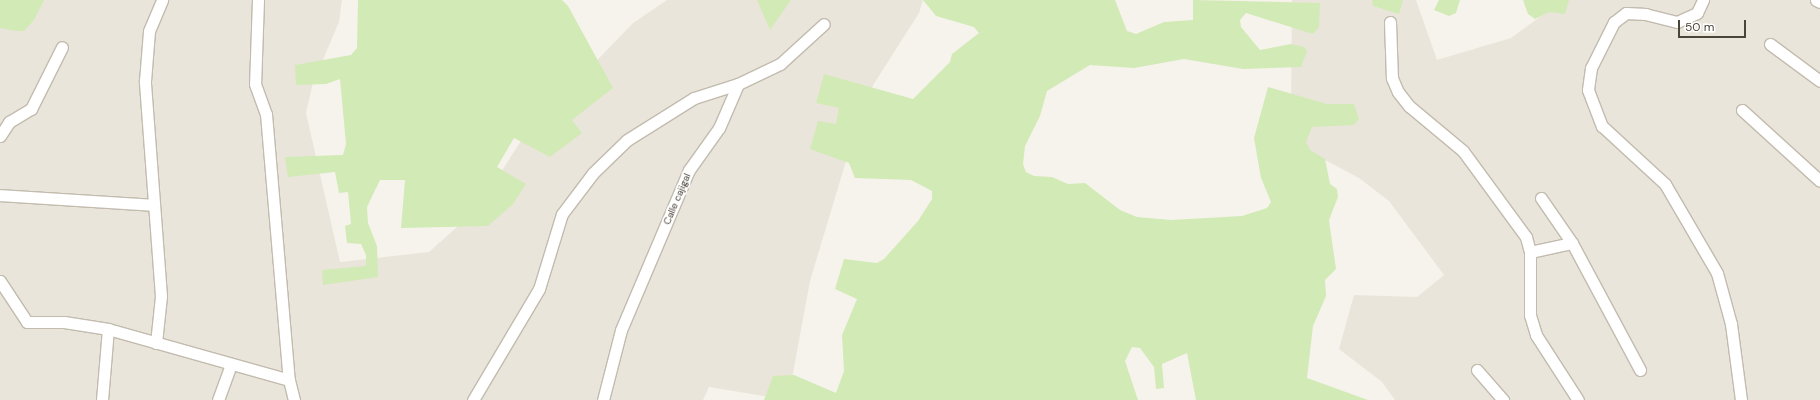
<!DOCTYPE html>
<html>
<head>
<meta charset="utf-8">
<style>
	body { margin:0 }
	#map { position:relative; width:1820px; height:400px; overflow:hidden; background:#f6f3ec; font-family:"DM Sans",sans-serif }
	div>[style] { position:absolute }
	.residential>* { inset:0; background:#eae5da }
	.green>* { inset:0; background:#d2eab5 }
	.roads { filter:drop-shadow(1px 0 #c2bbae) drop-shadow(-1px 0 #c2bbae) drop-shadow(0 1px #c2bbae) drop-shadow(0 -1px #c2bbae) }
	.street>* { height:11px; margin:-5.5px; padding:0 5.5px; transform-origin:5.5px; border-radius:5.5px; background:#fff }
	span { translate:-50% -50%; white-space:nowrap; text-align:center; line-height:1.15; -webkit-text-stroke:3.5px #fff; paint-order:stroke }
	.street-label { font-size:10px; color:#4b4439 }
	.scale { position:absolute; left:1678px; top:20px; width:68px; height:18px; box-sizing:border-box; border:2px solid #4b4439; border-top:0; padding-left:5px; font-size:12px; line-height:14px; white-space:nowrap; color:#4b4439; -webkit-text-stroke:3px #fff; paint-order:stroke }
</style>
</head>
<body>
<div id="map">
	<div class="residential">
		<i style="clip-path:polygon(27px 0,342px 0,339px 22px,313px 83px,306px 113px,340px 262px,429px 252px,456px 228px,494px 183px,524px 136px,633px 23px,667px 0,923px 0,919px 13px,865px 98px,810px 281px,788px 400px,709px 387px,703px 400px,0 400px,0 18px)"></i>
		<i style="clip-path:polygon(1292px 0,1416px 0,1437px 60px,1511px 38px,1563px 0,1820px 0,1820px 400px,1395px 400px,1382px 382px,1339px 349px,1354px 295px,1417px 297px,1444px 275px,1389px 201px,1359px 178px,1295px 144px,1291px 112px)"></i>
	</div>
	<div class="green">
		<i style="clip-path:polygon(0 0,44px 0,34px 20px,24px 31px,16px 31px,0 28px)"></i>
		<i style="clip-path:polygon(358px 0,562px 0,568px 6px,613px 88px,572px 120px,582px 133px,550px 157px,514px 138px,497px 167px,526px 184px,513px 204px,488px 226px,401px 228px,405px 180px,380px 180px,367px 207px,368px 223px,377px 246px,378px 277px,323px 285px,322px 270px,366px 266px,366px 255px,361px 244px,347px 243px,345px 226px,351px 224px,348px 192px,339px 193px,335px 172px,288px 177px,285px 157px,343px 155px,346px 144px,340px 79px,326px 84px,296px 85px,295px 65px,351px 55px,357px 48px)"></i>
		<i style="clip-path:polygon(757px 0,791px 0,770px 30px)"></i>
		<i style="clip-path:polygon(923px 0,1115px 0,1127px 31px,1136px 34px,1164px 22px,1193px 20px,1193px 0,1320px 3px,1319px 27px,1313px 34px,1246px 13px,1240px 20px,1241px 27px,1260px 50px,1291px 44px,1304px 47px,1307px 51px,1301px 67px,1243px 69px,1184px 59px,1134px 68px,1090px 65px,1047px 91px,1040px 116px,1025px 146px,1023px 164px,1026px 172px,1034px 176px,1052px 177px,1068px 184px,1085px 183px,1120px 210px,1137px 217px,1171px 220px,1242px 216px,1267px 208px,1271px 202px,1261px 178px,1254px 138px,1268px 87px,1327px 104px,1354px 104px,1359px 119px,1354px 125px,1312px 127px,1306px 142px,1310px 150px,1325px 159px,1330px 184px,1337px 189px,1338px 197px,1329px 220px,1336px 269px,1325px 280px,1326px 296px,1313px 326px,1307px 378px,1368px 400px,1196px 400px,1187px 353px,1162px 364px,1164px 388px,1156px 389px,1154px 367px,1140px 348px,1132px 347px,1125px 361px,1138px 400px,764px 400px,773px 376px,794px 375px,836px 393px,844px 371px,842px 335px,857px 299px,835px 289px,844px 259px,877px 263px,884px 259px,918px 221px,932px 199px,932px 191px,911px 180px,855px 178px,849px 163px,810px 149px,818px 121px,836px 124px,839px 108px,816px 103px,824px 74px,913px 99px,950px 62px,952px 54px,979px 33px,974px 27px,936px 16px)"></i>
		<i style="clip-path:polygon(1372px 0,1403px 0,1399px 14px,1373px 6px)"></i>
		<i style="clip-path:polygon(1439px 0,1460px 0,1456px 13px,1449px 16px,1434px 10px)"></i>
		<i style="clip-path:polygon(1523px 0,1569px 0,1565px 14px,1549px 12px,1535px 19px,1528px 14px)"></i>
	</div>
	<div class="roads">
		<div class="street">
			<i style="left:258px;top:0;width:84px;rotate:92deg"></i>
			<i style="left:255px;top:84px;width:32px;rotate:70deg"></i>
			<i style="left:266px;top:114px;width:267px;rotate:85.1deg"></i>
			<i style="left:289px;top:380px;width:21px;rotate:76deg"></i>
			<i style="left:1703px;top:0;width:14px;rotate:115deg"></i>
			<i style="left:1697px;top:13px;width:22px;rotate:156deg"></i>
			<i style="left:1677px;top:22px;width:32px;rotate:-166deg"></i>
			<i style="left:1646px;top:14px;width:20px;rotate:-177deg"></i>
			<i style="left:1626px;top:13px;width:15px;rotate:143deg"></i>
			<i style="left:1614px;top:22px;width:51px;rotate:116.6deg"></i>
			<i style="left:1591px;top:68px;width:22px;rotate:98deg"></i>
			<i style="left:1588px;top:90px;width:39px;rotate:69deg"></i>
			<i style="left:1602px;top:126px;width:86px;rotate:42.6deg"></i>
			<i style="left:1665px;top:184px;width:103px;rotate:59.7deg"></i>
			<i style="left:1717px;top:273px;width:53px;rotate:74.6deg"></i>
			<i style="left:1731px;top:324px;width:77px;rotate:82.5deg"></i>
			<i style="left:1816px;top:0;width:4px;rotate:27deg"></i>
			<i style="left:1390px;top:22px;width:56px;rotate:88deg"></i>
			<i style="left:1392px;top:78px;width:15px;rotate:67deg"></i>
			<i style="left:1398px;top:92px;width:18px;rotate:52deg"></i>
			<i style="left:1409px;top:106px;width:70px;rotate:39.8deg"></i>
			<i style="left:1463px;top:151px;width:107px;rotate:53.8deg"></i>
			<i style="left:1526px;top:237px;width:16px;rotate:75deg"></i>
			<i style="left:1530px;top:252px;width:63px;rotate:90deg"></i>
			<i style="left:1530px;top:315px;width:21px;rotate:73deg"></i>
			<i style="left:1536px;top:335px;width:77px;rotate:57.1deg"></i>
			<i style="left:1770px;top:44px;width:62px;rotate:36.5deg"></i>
			<i style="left:1742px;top:110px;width:105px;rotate:42.3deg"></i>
			<i style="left:0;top:136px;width:17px;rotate:-57deg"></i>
			<i style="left:9px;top:122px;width:26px;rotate:-31deg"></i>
			<i style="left:31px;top:109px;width:69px;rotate:-63.4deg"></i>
			<i style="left:0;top:195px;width:154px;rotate:3.7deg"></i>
			<i style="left:1541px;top:198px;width:55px;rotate:55.4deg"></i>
			<i style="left:1530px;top:252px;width:43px;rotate:-12.1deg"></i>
			<i style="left:1572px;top:243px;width:144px;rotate:61.8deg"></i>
			<i style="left:0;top:281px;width:49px;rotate:56.6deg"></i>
			<i style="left:27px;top:322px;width:37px"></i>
			<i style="left:64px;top:322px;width:45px;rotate:9deg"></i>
			<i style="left:108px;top:329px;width:188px;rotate:15.7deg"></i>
			<i style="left:156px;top:343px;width:47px;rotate:-83.9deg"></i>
			<i style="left:161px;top:296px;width:216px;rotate:-94.3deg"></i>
			<i style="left:145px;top:81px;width:50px;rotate:-85.4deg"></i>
			<i style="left:149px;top:31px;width:34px;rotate:-67deg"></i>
			<i style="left:1477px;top:370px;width:40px;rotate:49deg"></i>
			<i style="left:102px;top:400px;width:71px;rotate:-85.2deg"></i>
			<i style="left:218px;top:400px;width:38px;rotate:-70deg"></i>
			<i style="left:473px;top:400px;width:129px;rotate:-59.3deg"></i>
			<i style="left:539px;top:289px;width:78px;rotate:-73deg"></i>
			<i style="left:562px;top:214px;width:51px;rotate:-52.9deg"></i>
			<i style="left:593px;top:173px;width:47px;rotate:-44.1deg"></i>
			<i style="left:627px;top:140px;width:79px;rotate:-32.1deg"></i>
			<i style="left:694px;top:98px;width:46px;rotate:-17.7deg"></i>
			<i style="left:603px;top:400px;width:72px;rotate:-75.6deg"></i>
			<i style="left:621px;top:330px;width:174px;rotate:-67deg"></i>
			<i style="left:689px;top:170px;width:52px;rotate:-54.5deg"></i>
			<i style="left:719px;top:128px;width:48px;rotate:-66.6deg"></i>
			<i style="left:738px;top:84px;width:47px;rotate:-25.5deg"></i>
			<i style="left:780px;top:64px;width:59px;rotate:-42.3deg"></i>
		</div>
	</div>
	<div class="street-label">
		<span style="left:677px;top:199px;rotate:-67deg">Calle cajigal</span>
	</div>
	<div class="scale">50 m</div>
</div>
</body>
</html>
